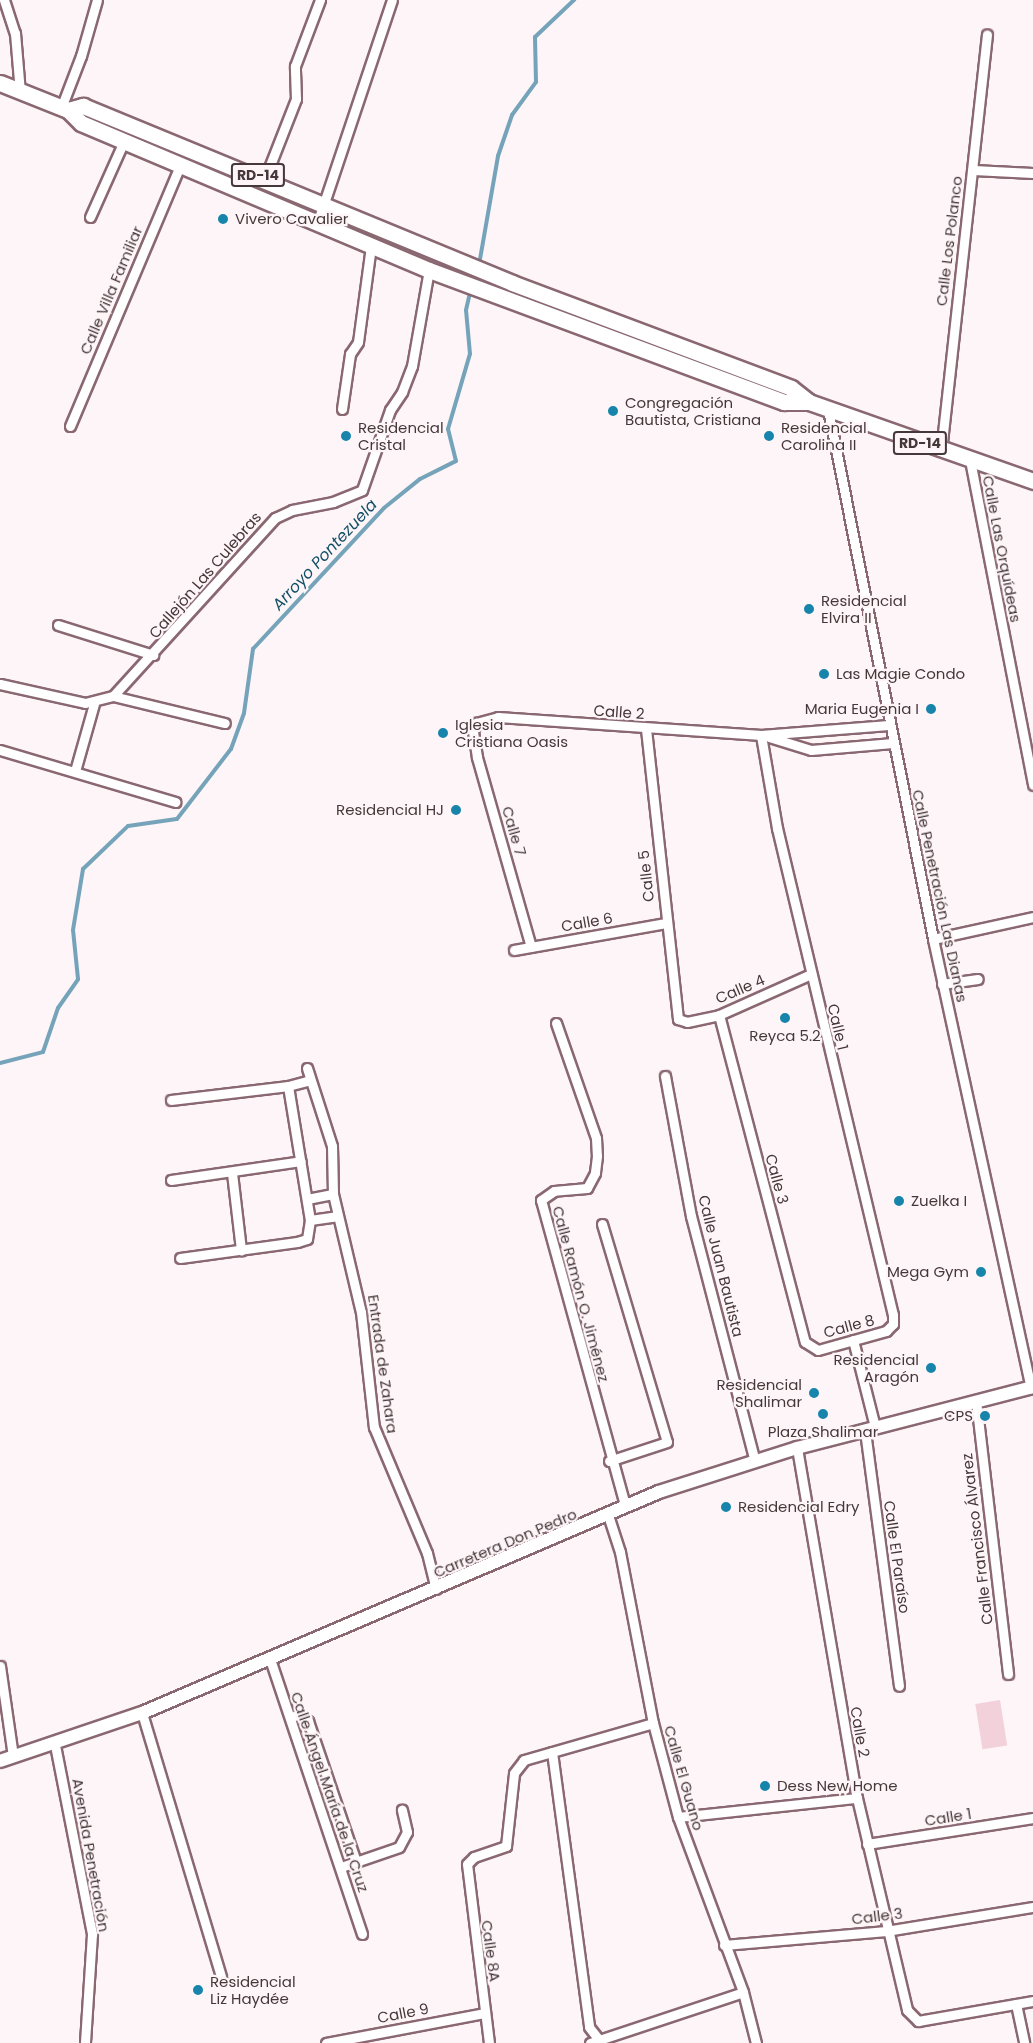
<!DOCTYPE html>
<html>
<head>
<meta charset="utf-8">
<style>
	body { margin:0 }
	#map { position:relative; width:1033px; height:2043px; overflow:hidden; background:#fdf5f7; font-family:Poppins,sans-serif }
	div>[style] { position:absolute }
	.green>* { inset:0; background:#f3d1da; transform-origin:0 0 }
	.stream>* { height:4px; margin:-2px; padding:0 2px; transform-origin:2px; border-radius:2px; background:#75a4ba }
	.roads { filter:drop-shadow(2px 0 #8a6872) drop-shadow(-2px 0 #8a6872) drop-shadow(0 2px #8a6872) drop-shadow(0 -2px #8a6872) }
	.minor>* { height:9px; margin:-4.5px; padding:0 4.5px; transform-origin:4.5px; border-radius:4.5px; background:#fff }
	.tertiary>* { height:12px; margin:-6px; padding:0 6px; transform-origin:6px; border-radius:6px; background:#fff }
	.primary>* { height:15px; margin:-7.5px; padding:0 7.5px; transform-origin:7.5px; border-radius:7.5px; background:#fff }
	.dots>* { width:16px; height:16px; translate:-50% -50%; box-sizing:border-box; border:3px solid #fdf5f7; border-radius:50% }
	span { translate:-50% -50%; white-space:nowrap; text-align:center; line-height:1.15; -webkit-text-stroke:4.5px #fdf5f7; paint-order:stroke }
	.shield-label span { padding:2px 4px; background:#fdf5f7; border:2px solid; border-radius:4px; -webkit-text-stroke-width:0 }
	.shield-label { font-size:14px; color:#46373b; font-weight:700 }
	.poi-label { font-size:15px; color:#46373b }
	.left { translate:0 -50%; text-align:left }
	.right { translate:-100% -50%; text-align:right }
	.street-label { font-size:15px; color:#46373b }
	.water-label { font-size:16px; color:#124f67; font-style:italic }
</style>
</head>
<body>
<div id="map">
	<div class="green">
		<i style="left:1000px;top:1700px;width:46px;height:25px;rotate:81deg"></i>
	</div>
	<div class="stream">
		<i style="left:479px;top:265px;width:111px;rotate:-80.1deg"></i>
		<i style="left:498px;top:156px;width:43px;rotate:-71.1deg"></i>
		<i style="left:512px;top:115px;width:41px;rotate:-54deg"></i>
		<i style="left:536px;top:82px;width:45px;rotate:-91.3deg"></i>
		<i style="left:535px;top:37px;width:54px;rotate:-43.5deg"></i>
		<i style="left:0;top:1063px;width:44px;rotate:-14.3deg"></i>
		<i style="left:43px;top:1052px;width:46px;rotate:-71.2deg"></i>
		<i style="left:58px;top:1008px;width:35px;rotate:-55deg"></i>
		<i style="left:78px;top:979px;width:49px;rotate:-95.8deg"></i>
		<i style="left:73px;top:930px;width:62px;rotate:-80.7deg"></i>
		<i style="left:83px;top:869px;width:62px;rotate:-43.7deg"></i>
		<i style="left:128px;top:826px;width:49px;rotate:-8.1deg"></i>
		<i style="left:177px;top:819px;width:88px;rotate:-52.4deg"></i>
		<i style="left:231px;top:749px;width:38px;rotate:-70deg"></i>
		<i style="left:244px;top:713px;width:65px;rotate:-82deg"></i>
		<i style="left:253px;top:649px;width:192px;rotate:-47.1deg"></i>
		<i style="left:384px;top:508px;width:46px;rotate:-38.9deg"></i>
		<i style="left:420px;top:479px;width:40px;rotate:-26.6deg"></i>
		<i style="left:456px;top:461px;width:33px;rotate:-104deg"></i>
		<i style="left:448px;top:429px;width:78px;rotate:-73.7deg"></i>
		<i style="left:470px;top:354px;width:44px;rotate:-95.2deg"></i>
		<i style="left:466px;top:310px;width:22px;rotate:-77deg"></i>
	</div>
	<div class="roads">
		<div class="minor">
			<i style="left:4px;top:0;width:35px;rotate:72deg"></i>
			<i style="left:15px;top:33px;width:59px;rotate:85.2deg"></i>
			<i style="left:61px;top:108px;width:56px;rotate:-69deg"></i>
			<i style="left:81px;top:56px;width:58px;rotate:-74.1deg"></i>
			<i style="left:973px;top:170px;width:60px;rotate:2.9deg"></i>
			<i style="left:265px;top:178px;width:85px;rotate:-68.6deg"></i>
			<i style="left:296px;top:99px;width:33px;rotate:-92deg"></i>
			<i style="left:295px;top:66px;width:71px;rotate:-69.3deg"></i>
			<i style="left:90px;top:217px;width:83px;rotate:-65.9deg"></i>
			<i style="left:317px;top:224px;width:236px;rotate:-71.5deg"></i>
			<i style="left:342px;top:409px;width:56px;rotate:-81.7deg"></i>
			<i style="left:350px;top:354px;width:14px;rotate:-56deg"></i>
			<i style="left:358px;top:342px;width:97px;rotate:-82.3deg"></i>
			<i style="left:828px;top:409px;width:540px;rotate:78.79deg"></i>
			<i style="left:933px;top:939px;width:460px;rotate:77.7deg"></i>
			<i style="left:70px;top:426px;width:282px;rotate:-67.1deg"></i>
			<i style="left:941px;top:451px;width:419px;rotate:-83.7deg"></i>
			<i style="left:970px;top:460px;width:331px;rotate:79deg"></i>
			<i style="left:58px;top:625px;width:100px;rotate:17.5deg"></i>
			<i style="left:0;top:684px;width:87px;rotate:12.6deg"></i>
			<i style="left:85px;top:703px;width:29px;rotate:-14deg"></i>
			<i style="left:113px;top:696px;width:241px;rotate:-47.7deg"></i>
			<i style="left:275px;top:518px;width:19px;rotate:-25deg"></i>
			<i style="left:292px;top:510px;width:42px;rotate:-11deg"></i>
			<i style="left:333px;top:502px;width:31px;rotate:-22deg"></i>
			<i style="left:362px;top:490px;width:85px;rotate:-70.7deg"></i>
			<i style="left:390px;top:410px;width:22px;rotate:-56deg"></i>
			<i style="left:402px;top:392px;width:28px;rotate:-69deg"></i>
			<i style="left:412px;top:366px;width:97px;rotate:-80deg"></i>
			<i style="left:113px;top:696px;width:115px;rotate:13.6deg"></i>
			<i style="left:646px;top:729px;width:292px;rotate:83.7deg"></i>
			<i style="left:678px;top:1019px;width:9px;rotate:18deg"></i>
			<i style="left:687px;top:1022px;width:33px;rotate:-12deg"></i>
			<i style="left:719px;top:1015px;width:101px;rotate:-24deg"></i>
			<i style="left:769px;top:737px;width:44px;rotate:17.2deg"></i>
			<i style="left:811px;top:750px;width:82px;rotate:-4.9deg"></i>
			<i style="left:0;top:750px;width:183px;rotate:16.5deg"></i>
			<i style="left:75px;top:771px;width:70px;rotate:-74.2deg"></i>
			<i style="left:933px;top:939px;width:102px;rotate:-12.4deg"></i>
			<i style="left:531px;top:947px;width:198px;rotate:-105.9deg"></i>
			<i style="left:477px;top:757px;width:26px;rotate:-99deg"></i>
			<i style="left:473px;top:731px;width:9px;rotate:-69deg"></i>
			<i style="left:476px;top:723px;width:23px;rotate:-15deg"></i>
			<i style="left:498px;top:717px;width:264px;rotate:3.9deg"></i>
			<i style="left:761px;top:735px;width:128px;rotate:-4.5deg"></i>
			<i style="left:514px;top:950px;width:154px;rotate:-10.1deg"></i>
			<i style="left:942px;top:984px;width:36px;rotate:-8deg"></i>
			<i style="left:719px;top:1015px;width:338px;rotate:75.3deg"></i>
			<i style="left:805px;top:1342px;width:15px;rotate:32deg"></i>
			<i style="left:818px;top:1350px;width:71px;rotate:-15.6deg"></i>
			<i style="left:886px;top:1331px;width:10px;rotate:-45deg"></i>
			<i style="left:893px;top:1324px;width:9px;rotate:-90deg"></i>
			<i style="left:893px;top:1315px;width:501px;rotate:-103.4deg"></i>
			<i style="left:777px;top:828px;width:94px;rotate:-99.8deg"></i>
			<i style="left:556px;top:1023px;width:122px;rotate:70.8deg"></i>
			<i style="left:596px;top:1138px;width:18px;rotate:87deg"></i>
			<i style="left:597px;top:1156px;width:17px;rotate:97deg"></i>
			<i style="left:595px;top:1173px;width:17px;rotate:118deg"></i>
			<i style="left:587px;top:1188px;width:33px;rotate:175deg"></i>
			<i style="left:554px;top:1191px;width:16px;rotate:145deg"></i>
			<i style="left:541px;top:1200px;width:317px;rotate:74.6deg"></i>
			<i style="left:307px;top:1068px;width:82px;rotate:72.2deg"></i>
			<i style="left:332px;top:1146px;width:48px;rotate:88.8deg"></i>
			<i style="left:333px;top:1194px;width:121px;rotate:76.7deg"></i>
			<i style="left:361px;top:1312px;width:116px;rotate:83.6deg"></i>
			<i style="left:374px;top:1427px;width:137px;rotate:67.2deg"></i>
			<i style="left:427px;top:1553px;width:37px;rotate:76deg"></i>
			<i style="left:665px;top:1076px;width:142px;rotate:79.5deg"></i>
			<i style="left:691px;top:1216px;width:253px;rotate:75.4deg"></i>
			<i style="left:288px;top:1086px;width:23px;rotate:-15deg"></i>
			<i style="left:171px;top:1100px;width:118px;rotate:-6.8deg"></i>
			<i style="left:288px;top:1086px;width:136px;rotate:80.7deg"></i>
			<i style="left:310px;top:1220px;width:19px;rotate:99deg"></i>
			<i style="left:307px;top:1239px;width:10px;rotate:163deg"></i>
			<i style="left:297px;top:1242px;width:118px;rotate:172.2deg"></i>
			<i style="left:232px;top:1173px;width:78px;rotate:83.3deg"></i>
			<i style="left:171px;top:1180px;width:131px;rotate:-8.3deg"></i>
			<i style="left:307px;top:1199px;width:26px;rotate:-11deg"></i>
			<i style="left:310px;top:1220px;width:27px;rotate:-8deg"></i>
			<i style="left:602px;top:1224px;width:227px;rotate:73.4deg"></i>
			<i style="left:667px;top:1442px;width:61px;rotate:161.9deg"></i>
			<i style="left:853px;top:1340px;width:90px;rotate:75.8deg"></i>
			<i style="left:976px;top:1401px;width:275px;rotate:83.3deg"></i>
			<i style="left:865px;top:1431px;width:257px;rotate:82.4deg"></i>
			<i style="left:797px;top:1448px;width:355px;rotate:80.3deg"></i>
			<i style="left:857px;top:1798px;width:218px;rotate:76.7deg"></i>
			<i style="left:907px;top:2010px;width:16px;rotate:45deg"></i>
			<i style="left:918px;top:2021px;width:117px;rotate:-9.9deg"></i>
			<i style="left:608px;top:1515px;width:39px;rotate:72deg"></i>
			<i style="left:620px;top:1552px;width:174px;rotate:79.1deg"></i>
			<i style="left:653px;top:1723px;width:97px;rotate:75.1deg"></i>
			<i style="left:678px;top:1817px;width:187px;rotate:69.6deg"></i>
			<i style="left:743px;top:1992px;width:53px;rotate:75.7deg"></i>
			<i style="left:270px;top:1659px;width:290px;rotate:71.5deg"></i>
			<i style="left:0;top:1666px;width:91px;rotate:81.8deg"></i>
			<i style="left:142px;top:1713px;width:275px;rotate:73.3deg"></i>
			<i style="left:290px;top:1717px;width:8px;rotate:-14deg"></i>
			<i style="left:298px;top:1715px;width:12px;rotate:31deg"></i>
			<i style="left:308px;top:1721px;width:149px;rotate:71.2deg"></i>
			<i style="left:55px;top:1745px;width:193px;rotate:78.9deg"></i>
			<i style="left:92px;top:1934px;width:109px;rotate:93.7deg"></i>
			<i style="left:552px;top:1752px;width:277px;rotate:82.3deg"></i>
			<i style="left:589px;top:2027px;width:16px;rotate:52deg"></i>
			<i style="left:678px;top:1817px;width:180px;rotate:-6.1deg"></i>
			<i style="left:867px;top:1844px;width:168px;rotate:-8.9deg"></i>
			<i style="left:341px;top:1867px;width:61px;rotate:-19deg"></i>
			<i style="left:399px;top:1847px;width:17px;rotate:-62deg"></i>
			<i style="left:407px;top:1832px;width:23px;rotate:-103deg"></i>
			<i style="left:724px;top:1945px;width:163px;rotate:-4.9deg"></i>
			<i style="left:886px;top:1931px;width:149px;rotate:-9.3deg"></i>
			<i style="left:1016px;top:2004px;width:40px;rotate:78deg"></i>
			<i style="left:326px;top:2043px;width:162px;rotate:-10.7deg"></i>
			<i style="left:489px;top:2043px;width:180px;rotate:-97deg"></i>
			<i style="left:467px;top:1864px;width:10px;rotate:-45deg"></i>
			<i style="left:474px;top:1857px;width:34px;rotate:-19deg"></i>
			<i style="left:506px;top:1846px;width:73px;rotate:-83.7deg"></i>
			<i style="left:514px;top:1773px;width:16px;rotate:-52deg"></i>
			<i style="left:524px;top:1760px;width:134px;rotate:-16deg"></i>
			<i style="left:590px;top:2043px;width:161px;rotate:-18.4deg"></i>
		</div>
		<div class="tertiary">
			<i style="left:0;top:1761px;width:150px;rotate:-18.7deg"></i>
			<i style="left:142px;top:1713px;width:562px;rotate:-23.15deg"></i>
			<i style="left:659px;top:1492px;width:145px;rotate:-17.7deg"></i>
			<i style="left:797px;top:1448px;width:244px;rotate:-14.5deg"></i>
		</div>
		<div class="primary">
			<i style="left:0;top:83px;width:73px;rotate:21.7deg"></i>
			<i style="left:68px;top:110px;width:18px;rotate:45deg"></i>
			<i style="left:81px;top:123px;width:378px;rotate:22.9deg"></i>
			<i style="left:429px;top:270px;width:379px;rotate:20.4deg"></i>
			<i style="left:784px;top:402px;width:25px"></i>
			<i style="left:68px;top:110px;width:16px;rotate:-15deg"></i>
			<i style="left:83px;top:106px;width:464px;rotate:22.4deg"></i>
			<i style="left:512px;top:283px;width:298px;rotate:20.6deg"></i>
			<i style="left:791px;top:388px;width:23px;rotate:38deg"></i>
			<i style="left:809px;top:402px;width:238px;rotate:19.4deg"></i>
		</div>
	</div>
	<div class="dots">
		<i style="left:223px;top:219px;background:#1784ac"></i>
		<i style="left:613px;top:411px;background:#1784ac"></i>
		<i style="left:346px;top:436px;background:#1784ac"></i>
		<i style="left:769px;top:436px;background:#1784ac"></i>
		<i style="left:809px;top:609px;background:#1784ac"></i>
		<i style="left:824px;top:674px;background:#1784ac"></i>
		<i style="left:931px;top:709px;background:#1784ac"></i>
		<i style="left:443px;top:733px;background:#1784ac"></i>
		<i style="left:456px;top:810px;background:#1784ac"></i>
		<i style="left:785px;top:1018px;background:#1784ac"></i>
		<i style="left:899px;top:1201px;background:#1784ac"></i>
		<i style="left:981px;top:1272px;background:#1784ac"></i>
		<i style="left:931px;top:1368px;background:#1784ac"></i>
		<i style="left:814px;top:1393px;background:#1784ac"></i>
		<i style="left:823px;top:1414px;background:#1784ac"></i>
		<i style="left:985px;top:1416px;background:#1784ac"></i>
		<i style="left:726px;top:1507px;background:#1784ac"></i>
		<i style="left:765px;top:1786px;background:#1784ac"></i>
		<i style="left:198px;top:1990px;background:#1784ac"></i>
	</div>
	<div class="shield-label">
		<span style="left:258px;top:175px">RD-14</span>
		<span style="left:920px;top:443px">RD-14</span>
	</div>
	<div class="poi-label">
		<span class="left" style="left:235px;top:219px">Vivero Cavalier</span>
		<span class="left" style="left:625px;top:411px">Congregación<br>Bautista, Cristiana</span>
		<span class="left" style="left:358px;top:436px">Residencial<br>Cristal</span>
		<span class="left" style="left:781px;top:436px">Residencial<br>Carolina II</span>
		<span class="left" style="left:821px;top:609px">Residencial<br>Elvira II</span>
		<span class="left" style="left:836px;top:674px">Las Magie Condo</span>
		<span class="right" style="left:919px;top:709px">Maria Eugenia I</span>
		<span class="left" style="left:455px;top:733px">Iglesia<br>Cristiana Oasis</span>
		<span class="right" style="left:444px;top:810px">Residencial HJ</span>
		<span style="left:785px;top:1036px">Reyca 5.2</span>
		<span class="left" style="left:911px;top:1201px">Zuelka I</span>
		<span class="right" style="left:969px;top:1272px">Mega Gym</span>
		<span class="right" style="left:919px;top:1368px">Residencial<br>Aragón</span>
		<span class="right" style="left:802px;top:1393px">Residencial<br>Shalimar</span>
		<span class="right" style="left:973px;top:1416px">CPS</span>
		<span style="left:823px;top:1432px">Plaza Shalimar</span>
		<span class="left" style="left:738px;top:1507px">Residencial Edry</span>
		<span class="left" style="left:777px;top:1786px">Dess New Home</span>
		<span class="left" style="left:210px;top:1990px">Residencial<br>Liz Haydée</span>
	</div>
	<div class="street-label">
		<span style="left:949px;top:241px;rotate:-83deg">Calle Los Polanco</span>
		<span style="left:111px;top:290px;rotate:-67deg">Calle Villa Familiar</span>
		<span style="left:1002px;top:549px;rotate:79deg">Calle Las Orquídeas</span>
		<span style="left:205px;top:575px;rotate:-49deg">Callejón Las Culebras</span>
		<span style="left:619px;top:712px;rotate:4deg">Calle 2</span>
		<span style="left:514px;top:831px;rotate:74deg">Calle 7</span>
		<span style="left:646px;top:876px;rotate:-96deg">Calle 5</span>
		<span style="left:940px;top:896px;rotate:78deg">Calle Penetración Las Dianas</span>
		<span style="left:587px;top:922px;rotate:-10deg">Calle 6</span>
		<span style="left:740px;top:989px;rotate:-23deg">Calle 4</span>
		<span style="left:838px;top:1027px;rotate:77deg">Calle 1</span>
		<span style="left:777px;top:1179px;rotate:75deg">Calle 3</span>
		<span style="left:721px;top:1266px;rotate:76deg">Calle Juan Bautista</span>
		<span style="left:581px;top:1294px;rotate:75deg">Calle Ramón O. Jiménez</span>
		<span style="left:849px;top:1326px;rotate:-15deg">Calle 8</span>
		<span style="left:383px;top:1364px;rotate:82deg">Entrada de Zahara</span>
		<span style="left:977px;top:1539px;rotate:-97deg">Calle Francisco Álvarez</span>
		<span style="left:505px;top:1543px;rotate:-23deg">Carretera Don Pedro</span>
		<span style="left:897px;top:1557px;rotate:82deg">Calle El Paraíso</span>
		<span style="left:860px;top:1732px;rotate:80deg">Calle 2</span>
		<span style="left:684px;top:1778px;rotate:74deg">Calle El Guano</span>
		<span style="left:330px;top:1792px;rotate:71deg">Calle Ángel María de la Cruz</span>
		<span style="left:948px;top:1817px;rotate:-9deg">Calle 1</span>
		<span style="left:91px;top:1855px;rotate:80deg">Avenida Penetración</span>
		<span style="left:877px;top:1916px;rotate:-7deg">Calle 3</span>
		<span style="left:491px;top:1951px;rotate:82deg">Calle 8A</span>
		<span style="left:403px;top:2013px;rotate:-11deg">Calle 9</span>
	</div>
	<div class="water-label">
		<span style="left:325px;top:555px;rotate:-47deg">Arroyo Pontezuela</span>
	</div>
</div>
</body>
</html>
